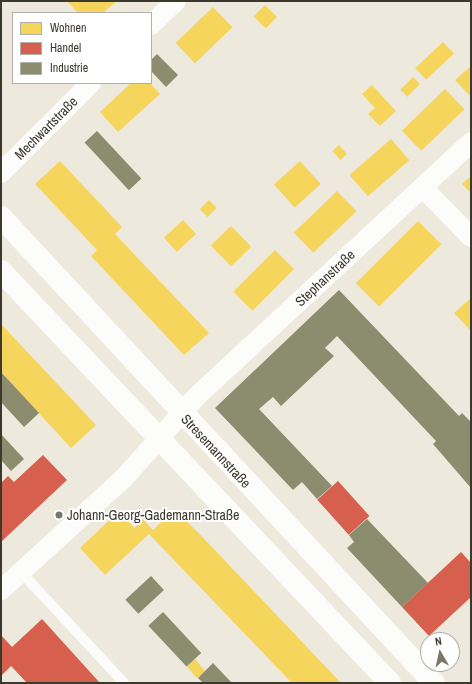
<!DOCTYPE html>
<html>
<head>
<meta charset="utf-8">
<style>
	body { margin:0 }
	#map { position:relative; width:472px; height:684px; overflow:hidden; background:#ede9dc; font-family:"Archivo Narrow",sans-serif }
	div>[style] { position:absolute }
	.homes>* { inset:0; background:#f6d55c; transform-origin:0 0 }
	.shops>* { inset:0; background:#d6604d; transform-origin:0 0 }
	.industry>* { inset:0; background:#8c8c6e; transform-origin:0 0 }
	.service>* { height:10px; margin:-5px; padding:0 5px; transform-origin:5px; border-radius:5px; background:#fcfcfa }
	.minor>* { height:20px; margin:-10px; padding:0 10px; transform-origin:10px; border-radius:10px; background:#fcfcfa }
	.tertiary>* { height:22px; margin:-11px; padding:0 11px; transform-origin:11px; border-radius:11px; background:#fcfcfa }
	.dots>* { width:11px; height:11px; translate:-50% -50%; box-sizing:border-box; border:2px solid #fff; border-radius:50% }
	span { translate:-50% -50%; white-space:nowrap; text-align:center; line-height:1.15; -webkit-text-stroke:4px #fff; paint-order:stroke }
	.street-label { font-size:14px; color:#3b382e }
	.poi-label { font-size:14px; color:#3b382e }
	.left { translate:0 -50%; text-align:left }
	.frame { position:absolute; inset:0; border:2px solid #3b382e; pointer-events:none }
	.legend { position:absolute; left:12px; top:12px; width:140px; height:72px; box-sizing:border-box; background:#fff; border:1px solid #b1afab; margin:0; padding:5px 7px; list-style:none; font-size:12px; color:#3b382e }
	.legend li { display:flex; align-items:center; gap:8px; height:20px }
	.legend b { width:20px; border:1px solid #b1afab }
	.north { position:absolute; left:420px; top:632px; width:40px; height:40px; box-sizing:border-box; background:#fff; border:1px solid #b1afab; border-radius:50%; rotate:351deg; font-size:11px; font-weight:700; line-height:16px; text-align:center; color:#3b382e }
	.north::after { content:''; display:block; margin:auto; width:14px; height:18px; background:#79766b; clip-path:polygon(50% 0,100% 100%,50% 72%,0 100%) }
</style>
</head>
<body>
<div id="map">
	<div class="homes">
		<i style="clip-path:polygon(67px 1px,117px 1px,103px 13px,78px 13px)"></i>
		<i style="left:265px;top:5px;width:17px;height:16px;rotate:45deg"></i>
		<i style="left:213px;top:7px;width:28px;height:52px;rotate:46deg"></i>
		<i style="left:443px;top:42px;width:16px;height:38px;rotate:47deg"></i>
		<i style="clip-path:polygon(471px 66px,471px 97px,455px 80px)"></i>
		<i style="left:413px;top:77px;width:10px;height:18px;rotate:45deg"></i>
		<i style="clip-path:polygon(131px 83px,150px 83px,160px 94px,118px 132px,100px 112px)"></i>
		<i style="clip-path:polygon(372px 85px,396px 111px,380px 126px,368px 114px,375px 108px,362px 94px)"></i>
		<i style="left:445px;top:89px;width:28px;height:60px;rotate:46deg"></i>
		<i style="left:391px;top:139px;width:28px;height:55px;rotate:49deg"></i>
		<i style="left:339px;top:145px;width:12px;height:9px;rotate:48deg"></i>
		<i style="clip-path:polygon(60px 161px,122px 227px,115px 234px,209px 333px,184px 355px,91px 256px,97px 250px,35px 184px)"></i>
		<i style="left:300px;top:161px;width:31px;height:35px;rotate:48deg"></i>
		<i style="clip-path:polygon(471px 176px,471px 193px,462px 184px)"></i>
		<i style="left:337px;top:191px;width:28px;height:60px;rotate:46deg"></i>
		<i style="left:209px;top:200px;width:11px;height:13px;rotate:45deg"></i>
		<i style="left:183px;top:220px;width:19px;height:26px;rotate:47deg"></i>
		<i style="left:418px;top:221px;width:33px;height:88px;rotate:45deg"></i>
		<i style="left:231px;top:226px;width:29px;height:28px;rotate:46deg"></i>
		<i style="left:275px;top:250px;width:27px;height:59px;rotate:45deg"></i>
		<i style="clip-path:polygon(471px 298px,471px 331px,454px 313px)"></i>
		<i style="clip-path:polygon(1px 324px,96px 425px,71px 448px,1px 372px)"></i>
		<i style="clip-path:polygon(175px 509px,212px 547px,341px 683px,292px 683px,149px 534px,105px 575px,80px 548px,119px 511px,134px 528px,143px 519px,153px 530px)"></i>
		<i style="left:195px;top:659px;width:16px;height:11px;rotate:50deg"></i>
	</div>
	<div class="shops">
		<i style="clip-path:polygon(43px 455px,67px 480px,1px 542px,1px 483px,8px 476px,14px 482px)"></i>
		<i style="left:338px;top:481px;width:47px;height:28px;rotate:48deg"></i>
		<i style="clip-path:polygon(461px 552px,471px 563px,471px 597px,429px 636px,402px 607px)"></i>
		<i style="clip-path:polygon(42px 619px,100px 683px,27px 683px,11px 666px,1px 676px,1px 635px,12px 647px)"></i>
	</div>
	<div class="industry">
		<i style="clip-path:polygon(157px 54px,178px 75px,166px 87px,151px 71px,151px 60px)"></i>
		<i style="left:97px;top:131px;width:65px;height:17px;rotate:47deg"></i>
		<i style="clip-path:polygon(339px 290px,459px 416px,462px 413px,471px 422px,471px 488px,433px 444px,436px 441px,337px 336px,325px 348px,334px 356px,281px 406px,273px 397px,259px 409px,332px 486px,317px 499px,302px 482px,293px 490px,215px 408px)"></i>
		<i style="clip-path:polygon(1px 372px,39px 413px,24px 427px,1px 402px)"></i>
		<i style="clip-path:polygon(1px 434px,24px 459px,11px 471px,1px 460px)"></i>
		<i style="clip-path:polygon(367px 519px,428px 583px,402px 607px,347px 548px,354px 542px,349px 535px)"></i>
		<i style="left:151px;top:576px;width:19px;height:35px;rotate:47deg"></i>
		<i style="left:163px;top:612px;width:56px;height:20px;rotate:47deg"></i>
		<i style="clip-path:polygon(213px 663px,232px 683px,203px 683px,198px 678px)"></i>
	</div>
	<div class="service">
		<i style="left:21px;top:572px;width:151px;rotate:47.1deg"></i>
	</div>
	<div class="minor">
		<i style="left:151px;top:25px;width:35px;rotate:-44deg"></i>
		<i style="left:1px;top:173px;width:127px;rotate:-45deg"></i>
		<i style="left:423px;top:188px;width:69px;rotate:45.6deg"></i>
		<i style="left:1px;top:590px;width:165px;rotate:-42.3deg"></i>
		<i style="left:123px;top:479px;width:111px;rotate:-48.3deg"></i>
		<i style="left:197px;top:396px;width:374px;rotate:-42.8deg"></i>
	</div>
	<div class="tertiary">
		<i style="left:1px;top:217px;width:636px;rotate:47.1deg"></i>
		<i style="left:1px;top:271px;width:567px;rotate:46.64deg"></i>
	</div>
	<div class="dots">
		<i style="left:59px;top:515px;background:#79766b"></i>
	</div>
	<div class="street-label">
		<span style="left:46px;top:128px;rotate:-45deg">Mechwartstraße</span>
		<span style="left:325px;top:278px;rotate:-43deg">Stephanstraße</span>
		<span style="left:216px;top:451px;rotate:47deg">Stresemannstraße</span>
	</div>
	<div class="poi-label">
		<span class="left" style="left:67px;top:515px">Johann-Georg-Gademann-Straße</span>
	</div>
	<div class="frame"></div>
	<ul class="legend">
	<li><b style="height:11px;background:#f6d55c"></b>Wohnen</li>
	<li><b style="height:11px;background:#d6604d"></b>Handel</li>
	<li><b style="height:11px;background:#8c8c6e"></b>Industrie</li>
	</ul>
	<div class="north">N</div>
</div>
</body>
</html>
